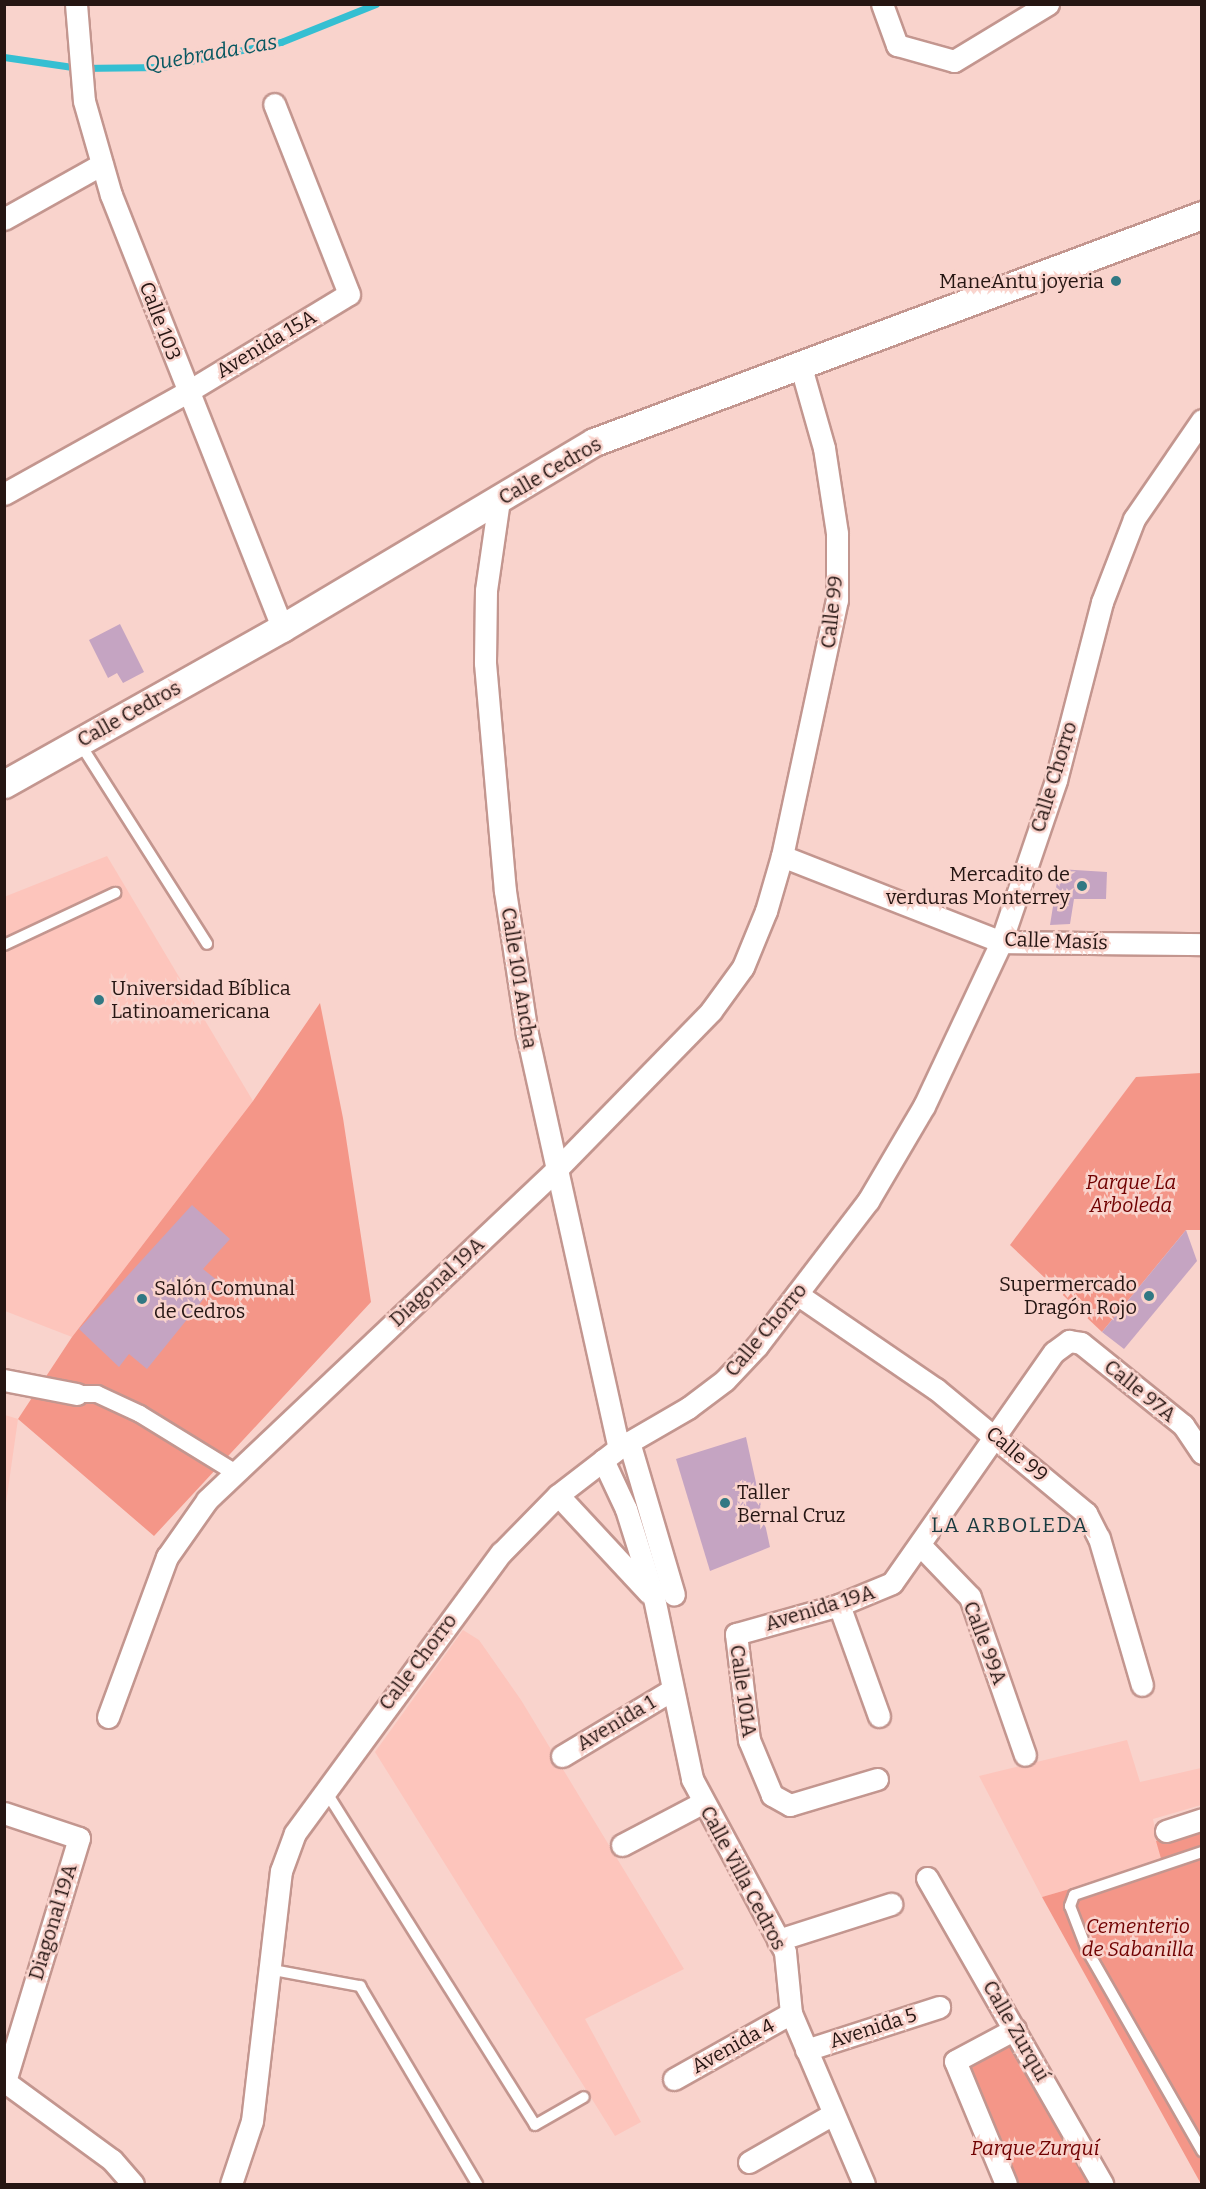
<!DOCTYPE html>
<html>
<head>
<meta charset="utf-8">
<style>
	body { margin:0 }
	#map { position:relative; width:1206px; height:2189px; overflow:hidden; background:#f9d3cc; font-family:Bitter,serif }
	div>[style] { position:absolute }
	.built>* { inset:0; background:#fdc5bc }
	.green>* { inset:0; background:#f49688 }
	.stream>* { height:7px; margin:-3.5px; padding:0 3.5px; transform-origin:3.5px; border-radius:3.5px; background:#35bfd2 }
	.building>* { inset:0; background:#c5a4c2 }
	.roads { filter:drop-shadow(2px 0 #c3968f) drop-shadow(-2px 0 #c3968f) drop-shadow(0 2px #c3968f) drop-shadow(0 -2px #c3968f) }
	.service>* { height:10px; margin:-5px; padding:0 5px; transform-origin:5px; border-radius:5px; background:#fff }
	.pedestrian>* { height:16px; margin:-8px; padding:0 8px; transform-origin:8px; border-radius:8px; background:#fff }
	.minor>* { height:21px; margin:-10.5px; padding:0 10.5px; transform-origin:10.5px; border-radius:10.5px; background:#fff }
	.tertiary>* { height:27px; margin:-13.5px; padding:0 13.5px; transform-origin:13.5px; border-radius:13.5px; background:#fff }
	.dots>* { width:16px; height:16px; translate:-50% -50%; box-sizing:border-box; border:3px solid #f9d3cc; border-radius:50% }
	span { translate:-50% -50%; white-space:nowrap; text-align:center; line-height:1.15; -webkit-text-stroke:5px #f9d3cc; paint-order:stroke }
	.poi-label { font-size:20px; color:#261613 }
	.right { translate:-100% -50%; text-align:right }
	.left { translate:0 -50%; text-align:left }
	.street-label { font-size:20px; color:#261613 }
	.park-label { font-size:20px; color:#700101; font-style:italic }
	.water-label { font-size:21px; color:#085862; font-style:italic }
	.neighbourhood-label { font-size:21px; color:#183a3f; letter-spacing:1.5px }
	.frame { position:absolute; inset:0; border:6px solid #261613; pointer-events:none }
</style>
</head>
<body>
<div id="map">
	<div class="built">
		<i style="clip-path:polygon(107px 856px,253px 1101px,72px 1337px,5px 1311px,4px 897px)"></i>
		<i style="clip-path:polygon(5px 1415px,18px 1419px,5px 1510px,4px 1415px)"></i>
		<i style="clip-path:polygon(463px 1630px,479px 1640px,521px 1700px,684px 1969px,585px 2019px,641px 2122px,615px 2136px,375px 1752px)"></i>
		<i style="clip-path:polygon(1127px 1740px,1140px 1782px,1201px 1768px,1201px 1805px,1153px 1819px,1162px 1862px,1042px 1897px,979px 1776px)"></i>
	</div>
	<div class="green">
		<i style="clip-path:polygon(320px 1003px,343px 1118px,371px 1302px,154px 1536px,18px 1419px,72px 1337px,253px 1101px)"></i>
		<i style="clip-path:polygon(1201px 1073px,1201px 1230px,1186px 1230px,1102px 1332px,1010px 1245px,1136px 1077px)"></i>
		<i style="clip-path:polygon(1201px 1828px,1201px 2184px,1042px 1897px,1162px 1862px,1156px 1841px)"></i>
		<i style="clip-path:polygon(1012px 2038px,1089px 2184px,1015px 2184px,965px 2063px)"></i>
	</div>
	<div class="stream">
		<i style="left:4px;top:57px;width:76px;rotate:8.3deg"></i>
		<i style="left:79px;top:68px;width:83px;rotate:-0.7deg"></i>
		<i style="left:162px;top:67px;width:122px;rotate:-11.9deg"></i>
		<i style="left:281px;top:42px;width:102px;rotate:-21.8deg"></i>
	</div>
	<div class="building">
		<i style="clip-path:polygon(120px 624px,144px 672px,123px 683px,117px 673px,108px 678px,89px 640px)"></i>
		<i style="clip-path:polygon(1059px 869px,1107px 872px,1106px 899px,1074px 899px,1070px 924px,1050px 925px)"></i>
		<i style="clip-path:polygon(192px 1205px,230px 1239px,203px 1269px,218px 1281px,147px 1369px,129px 1354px,119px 1367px,79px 1329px)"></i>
		<i style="clip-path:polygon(1186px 1230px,1197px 1261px,1124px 1349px,1102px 1332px)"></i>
		<i style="clip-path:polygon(746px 1437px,770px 1547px,710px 1571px,676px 1459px)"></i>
	</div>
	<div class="roads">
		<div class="service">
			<i style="left:79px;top:742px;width:239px;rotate:57.6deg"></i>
			<i style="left:4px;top:945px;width:123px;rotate:-25.1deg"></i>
			<i style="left:325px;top:1790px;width:395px;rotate:57.9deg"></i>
			<i style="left:535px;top:2125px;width:56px;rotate:-29.7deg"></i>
			<i style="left:1202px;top:1852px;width:135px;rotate:161.4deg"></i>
			<i style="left:1074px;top:1895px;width:12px;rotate:110deg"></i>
			<i style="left:1070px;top:1906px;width:47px;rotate:68.9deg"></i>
			<i style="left:1087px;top:1950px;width:232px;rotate:60.2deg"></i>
			<i style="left:268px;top:1969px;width:94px;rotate:10.5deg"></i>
			<i style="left:360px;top:1986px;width:230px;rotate:59.4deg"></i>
		</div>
		<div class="pedestrian">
			<i style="left:77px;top:1394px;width:20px"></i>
			<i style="left:97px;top:1394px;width:47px;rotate:24.9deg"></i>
			<i style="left:140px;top:1414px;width:113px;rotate:31.6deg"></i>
		</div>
		<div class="minor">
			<i style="left:76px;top:4px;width:97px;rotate:85.3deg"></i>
			<i style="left:84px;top:101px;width:98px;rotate:74deg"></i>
			<i style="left:111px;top:195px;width:466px;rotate:68.4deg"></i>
			<i style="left:882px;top:4px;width:44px;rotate:69.9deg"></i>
			<i style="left:897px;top:45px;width:59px;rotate:15.7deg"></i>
			<i style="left:954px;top:61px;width:110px;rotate:-31.2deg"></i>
			<i style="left:4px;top:219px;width:112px;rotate:-29.3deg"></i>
			<i style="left:4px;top:494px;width:210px;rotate:-29.1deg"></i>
			<i style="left:187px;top:392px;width:189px;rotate:-31.2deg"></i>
			<i style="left:349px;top:294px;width:204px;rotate:-111.5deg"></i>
			<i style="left:499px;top:500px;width:91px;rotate:98.2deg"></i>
			<i style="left:486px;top:590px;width:73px;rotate:90.8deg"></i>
			<i style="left:485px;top:663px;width:229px;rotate:85deg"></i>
			<i style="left:505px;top:891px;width:145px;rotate:81.3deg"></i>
			<i style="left:527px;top:1034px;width:424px;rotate:77.5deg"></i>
			<i style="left:782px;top:856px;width:235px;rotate:21.4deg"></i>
			<i style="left:1001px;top:942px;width:201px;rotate:0.6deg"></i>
			<i style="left:797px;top:1294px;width:168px;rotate:34.4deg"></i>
			<i style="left:936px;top:1389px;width:195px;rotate:39.6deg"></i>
			<i style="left:1086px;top:1513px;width:28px;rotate:63deg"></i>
			<i style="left:1099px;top:1538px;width:153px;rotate:73.7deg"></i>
			<i style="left:4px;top:1380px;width:74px;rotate:10.9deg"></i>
			<i style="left:629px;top:1442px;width:159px;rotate:73.6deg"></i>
			<i style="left:603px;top:1460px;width:54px;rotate:64.9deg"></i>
			<i style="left:626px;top:1509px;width:93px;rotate:72.5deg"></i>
			<i style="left:654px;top:1598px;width:185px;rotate:78.1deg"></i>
			<i style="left:692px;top:1779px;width:196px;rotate:61.7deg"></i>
			<i style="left:785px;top:1952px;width:61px;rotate:84.4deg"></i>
			<i style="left:791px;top:2013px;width:186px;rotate:66.9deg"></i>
			<i style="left:558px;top:1495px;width:134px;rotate:47.1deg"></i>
			<i style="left:920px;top:1545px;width:72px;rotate:46.1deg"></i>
			<i style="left:970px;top:1597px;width:167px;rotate:70.8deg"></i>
			<i style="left:839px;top:1605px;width:118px;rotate:70.2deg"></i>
			<i style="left:108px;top:1717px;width:171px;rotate:-69.8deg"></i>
			<i style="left:167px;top:1557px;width:70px;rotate:-54.9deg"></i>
			<i style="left:207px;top:1500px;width:483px;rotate:-43.4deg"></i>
			<i style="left:558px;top:1168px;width:219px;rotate:-45.7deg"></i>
			<i style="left:711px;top:1011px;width:54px;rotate:-54deg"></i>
			<i style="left:743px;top:967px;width:61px;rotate:-67.7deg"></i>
			<i style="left:766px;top:911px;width:57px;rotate:-73.8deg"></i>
			<i style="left:782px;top:856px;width:262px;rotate:-77.9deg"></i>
			<i style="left:837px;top:600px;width:67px;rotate:-90deg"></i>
			<i style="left:837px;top:533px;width:86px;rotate:-98.7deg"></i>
			<i style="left:824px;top:448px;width:84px;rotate:-105.9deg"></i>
			<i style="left:562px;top:1756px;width:126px;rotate:-31deg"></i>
			<i style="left:877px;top:1779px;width:91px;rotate:163.4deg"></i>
			<i style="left:790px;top:1805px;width:21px;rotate:-151deg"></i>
			<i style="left:772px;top:1795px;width:60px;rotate:-112.7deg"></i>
			<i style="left:749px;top:1740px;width:107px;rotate:-97deg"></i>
			<i style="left:736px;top:1634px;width:107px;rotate:-15.7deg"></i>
			<i style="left:839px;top:1605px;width:57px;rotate:-22.5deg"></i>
			<i style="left:892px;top:1583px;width:282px;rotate:-55deg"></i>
			<i style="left:1054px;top:1352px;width:19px;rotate:-36deg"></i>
			<i style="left:1069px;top:1341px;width:12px;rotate:9deg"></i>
			<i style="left:1081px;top:1343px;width:131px;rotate:38.8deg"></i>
			<i style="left:1183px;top:1425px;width:34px;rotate:56deg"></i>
			<i style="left:4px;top:1813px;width:79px;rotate:18.4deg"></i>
			<i style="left:79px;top:1838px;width:254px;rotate:106.9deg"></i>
			<i style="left:1166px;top:1831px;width:38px;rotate:-18deg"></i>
			<i style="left:622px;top:1845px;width:90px;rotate:-27.7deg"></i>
			<i style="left:927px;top:1878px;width:353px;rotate:60.2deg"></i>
			<i style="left:778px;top:1940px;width:119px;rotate:-17.7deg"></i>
			<i style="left:806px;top:2050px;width:140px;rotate:-17.9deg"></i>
			<i style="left:674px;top:2079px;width:134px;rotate:-29.4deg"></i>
			<i style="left:4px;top:2081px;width:134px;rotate:36.2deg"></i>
			<i style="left:112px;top:2160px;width:32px;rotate:49deg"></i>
			<i style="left:749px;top:2162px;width:97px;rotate:-29.7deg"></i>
			<i style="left:231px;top:2184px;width:66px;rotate:-71.6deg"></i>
			<i style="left:252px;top:2121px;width:252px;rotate:-83.4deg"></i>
			<i style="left:281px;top:1871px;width:40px;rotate:-69.8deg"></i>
			<i style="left:295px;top:1833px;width:348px;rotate:-53.7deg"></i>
			<i style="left:501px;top:1553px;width:81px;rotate:-45.5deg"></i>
			<i style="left:558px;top:1495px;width:77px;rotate:-37.6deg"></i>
			<i style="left:619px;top:1448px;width:80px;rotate:-30.1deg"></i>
			<i style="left:688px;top:1408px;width:46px;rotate:-37.1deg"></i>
			<i style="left:725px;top:1380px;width:47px;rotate:-46.7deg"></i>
			<i style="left:757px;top:1346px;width:183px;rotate:-52.6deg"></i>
			<i style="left:868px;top:1201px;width:110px;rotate:-59.5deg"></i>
			<i style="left:924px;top:1106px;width:181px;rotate:-64.8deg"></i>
			<i style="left:1001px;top:942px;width:171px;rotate:-71.2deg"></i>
			<i style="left:1056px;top:780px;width:184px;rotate:-75.5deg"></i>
			<i style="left:1102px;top:602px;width:89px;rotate:-68.9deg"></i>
			<i style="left:1134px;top:519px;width:120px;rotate:-55.5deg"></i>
			<i style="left:1006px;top:2184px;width:133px;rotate:-112.5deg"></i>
			<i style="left:955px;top:2061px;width:68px;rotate:-28.1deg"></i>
		</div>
		<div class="tertiary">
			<i style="left:4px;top:784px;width:319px;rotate:-29.3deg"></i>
			<i style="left:282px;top:628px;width:363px;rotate:-30.8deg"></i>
			<i style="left:594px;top:442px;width:649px;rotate:-20.47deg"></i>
		</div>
	</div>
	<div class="dots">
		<i style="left:1116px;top:281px;background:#317883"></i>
		<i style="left:1082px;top:886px;background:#317883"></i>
		<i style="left:99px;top:1000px;background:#317883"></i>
		<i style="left:1149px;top:1296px;background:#317883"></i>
		<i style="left:142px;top:1299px;background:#317883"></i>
		<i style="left:725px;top:1503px;background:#317883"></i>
	</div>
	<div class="poi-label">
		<span class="right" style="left:1104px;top:281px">ManeAntu joyeria</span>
		<span class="right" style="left:1070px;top:886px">Mercadito de<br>verduras Monterrey</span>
		<span class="left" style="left:111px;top:1000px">Universidad Bíblica<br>Latinoamericana</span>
		<span class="right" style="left:1137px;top:1296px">Supermercado<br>Dragón Rojo</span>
		<span class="left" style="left:154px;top:1300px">Salón Comunal<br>de Cedros</span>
		<span class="left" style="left:737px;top:1504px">Taller<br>Bernal Cruz</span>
	</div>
	<div class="street-label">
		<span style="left:160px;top:321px;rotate:69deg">Calle 103</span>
		<span style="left:266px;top:344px;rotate:-31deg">Avenida 15A</span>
		<span style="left:550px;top:471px;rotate:-30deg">Calle Cedros</span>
		<span style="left:832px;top:612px;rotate:-84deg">Calle 99</span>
		<span style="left:129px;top:714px;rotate:-29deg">Calle Cedros</span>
		<span style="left:1054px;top:777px;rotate:-73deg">Calle Chorro</span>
		<span style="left:1056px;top:941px;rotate:2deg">Calle Masís</span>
		<span style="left:519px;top:978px;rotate:81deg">Calle 101 Ancha</span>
		<span style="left:437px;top:1282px;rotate:-43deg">Diagonal 19A</span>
		<span style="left:766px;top:1330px;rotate:-50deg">Calle Chorro</span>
		<span style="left:1140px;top:1391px;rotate:39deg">Calle 97A</span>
		<span style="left:1017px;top:1454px;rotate:40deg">Calle 99</span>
		<span style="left:820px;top:1608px;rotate:-17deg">Avenida 19A</span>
		<span style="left:985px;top:1643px;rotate:69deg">Calle 99A</span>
		<span style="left:418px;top:1662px;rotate:-53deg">Calle Chorro</span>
		<span style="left:743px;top:1691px;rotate:82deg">Calle 101A</span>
		<span style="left:616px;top:1723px;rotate:-31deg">Avenida 1</span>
		<span style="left:743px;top:1878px;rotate:62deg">Calle Villa Cedros</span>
		<span style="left:53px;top:1922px;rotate:-73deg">Diagonal 19A</span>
		<span style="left:873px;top:2028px;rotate:-18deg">Avenida 5</span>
		<span style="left:1016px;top:2031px;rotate:60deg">Calle Zurquí</span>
		<span style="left:733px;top:2046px;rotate:-29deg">Avenida 4</span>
	</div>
	<div class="park-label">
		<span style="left:1131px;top:1194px">Parque La<br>Arboleda</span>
		<span style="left:1138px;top:1938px">Cementerio<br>de Sabanilla</span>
		<span style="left:1035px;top:2148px">Parque Zurquí</span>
	</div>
	<div class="water-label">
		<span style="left:211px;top:53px;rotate:-10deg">Quebrada Cas</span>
	</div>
	<div class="neighbourhood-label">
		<span style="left:1010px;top:1525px">LA ARBOLEDA</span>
	</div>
	<div class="frame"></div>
</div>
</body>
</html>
